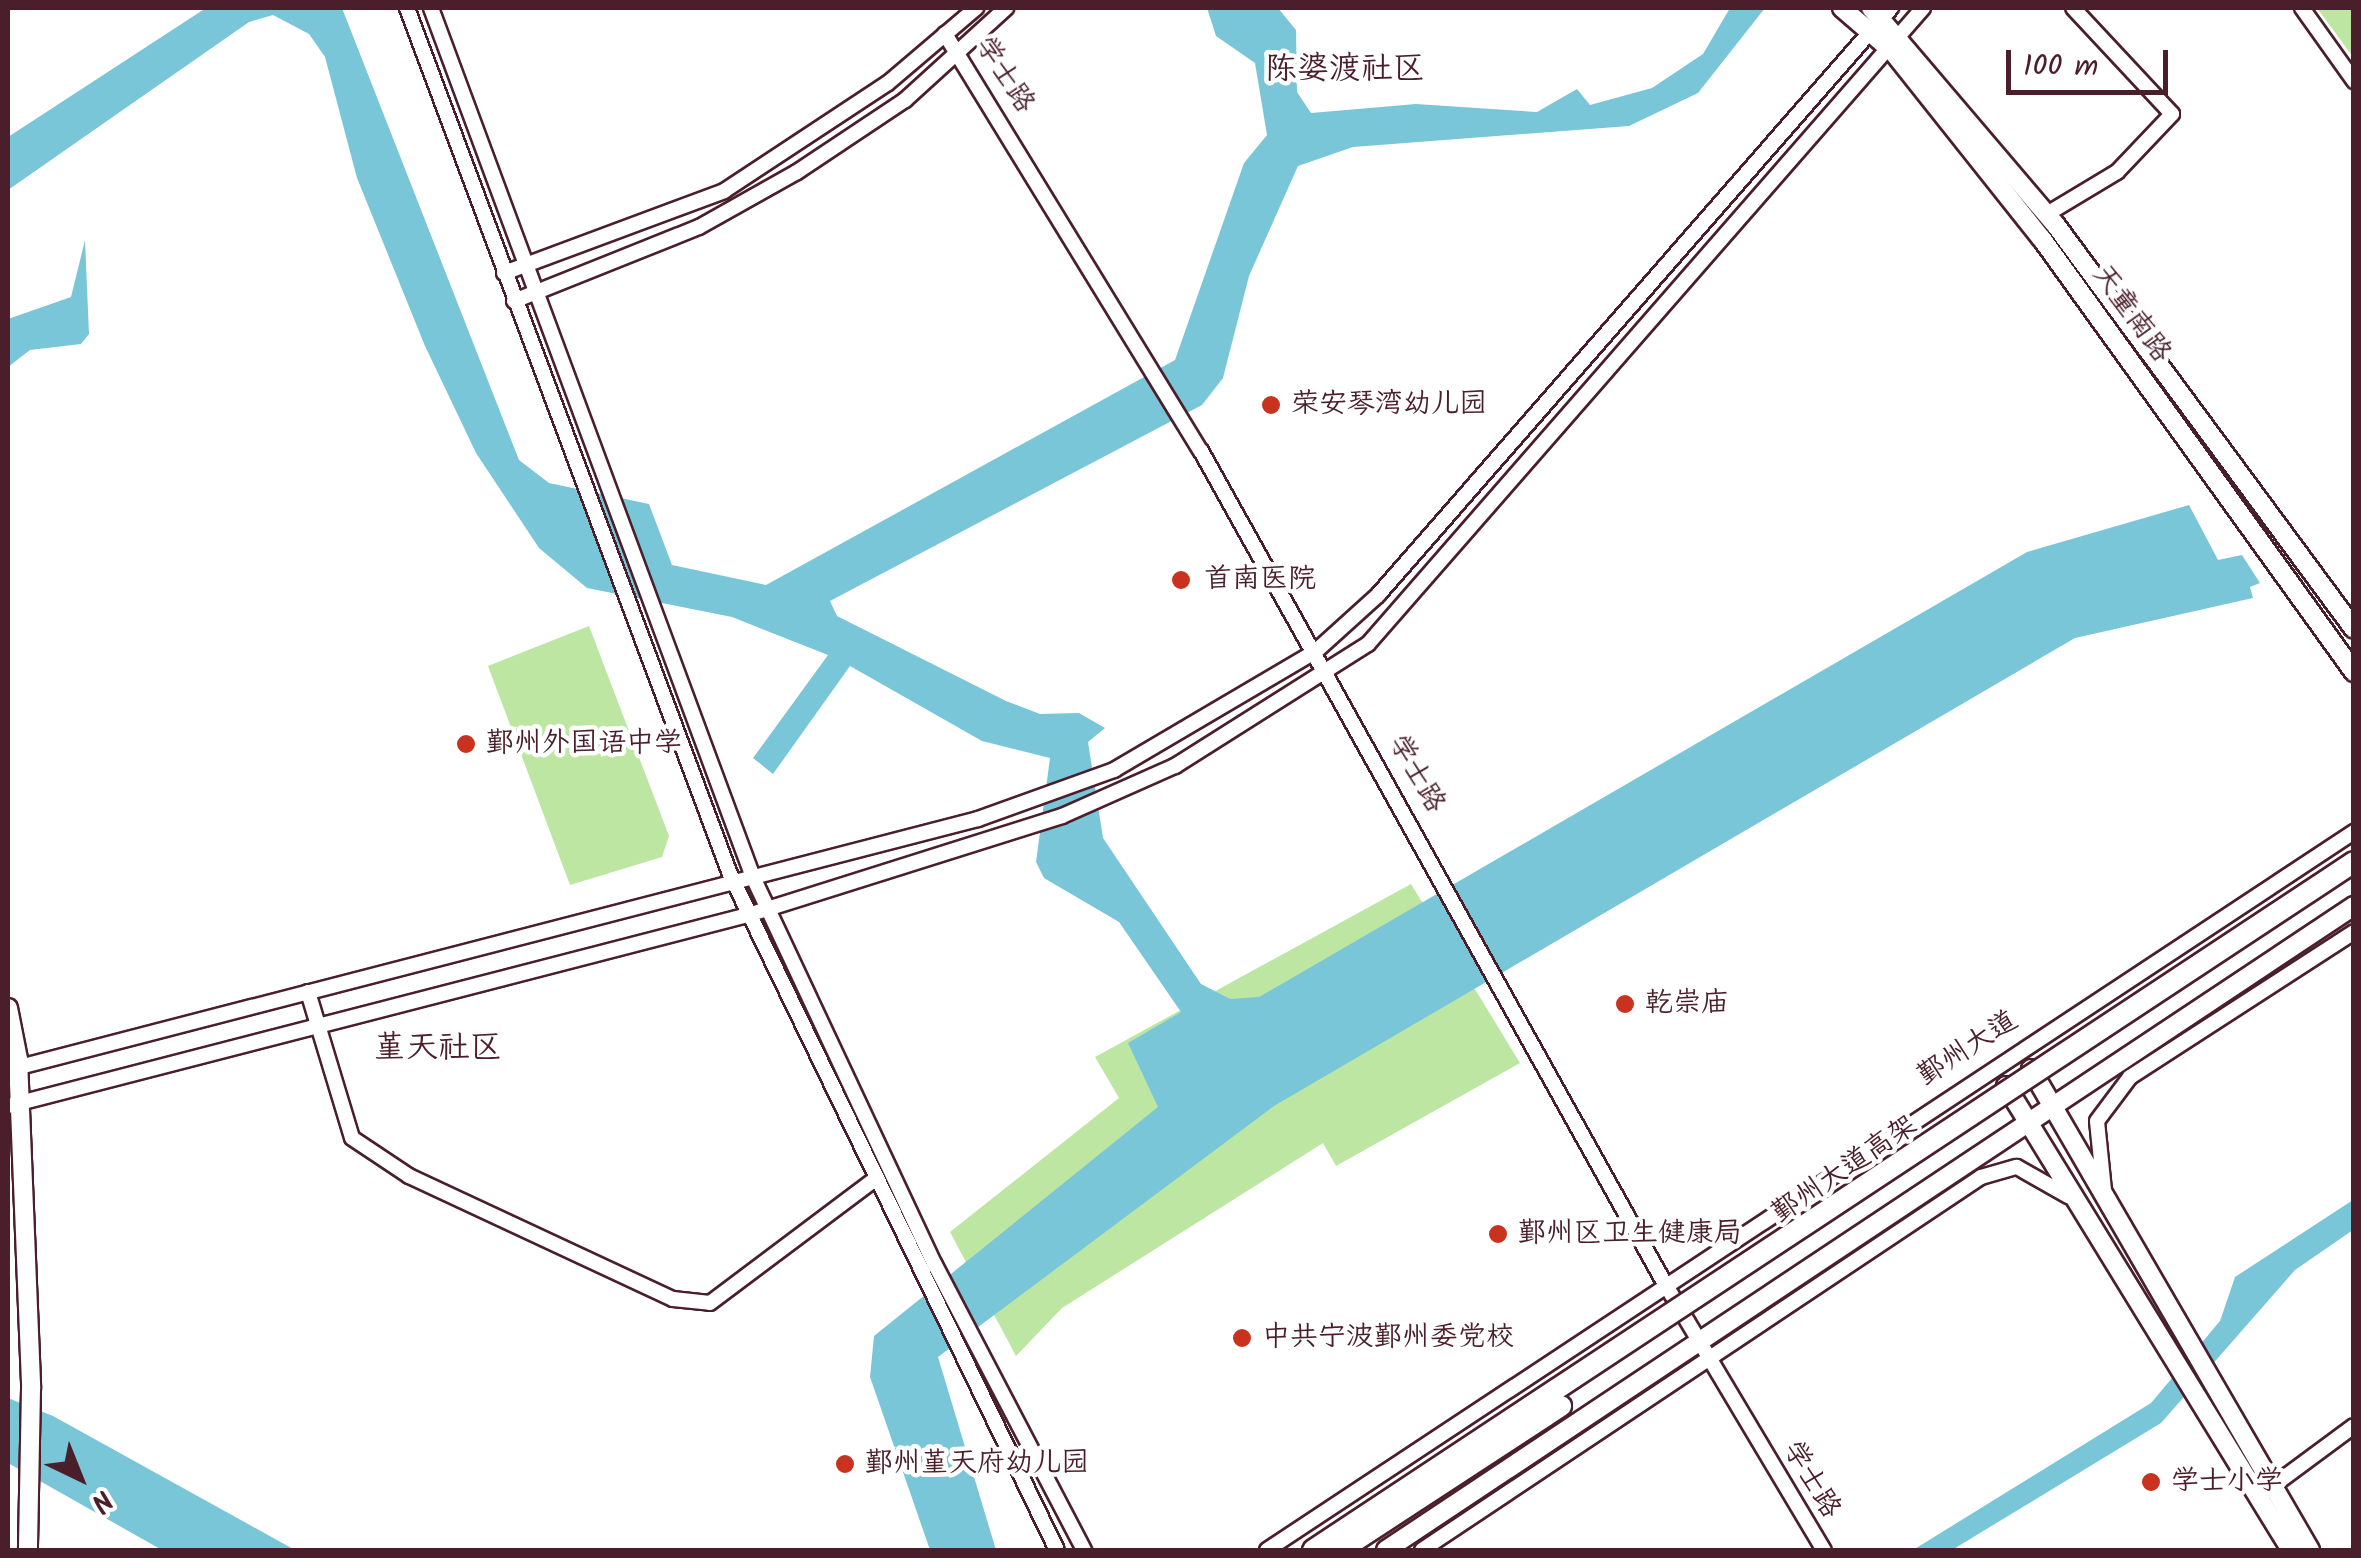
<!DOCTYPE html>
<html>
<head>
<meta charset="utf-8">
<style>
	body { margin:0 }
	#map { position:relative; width:2361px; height:1558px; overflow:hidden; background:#fff; font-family:Kalam,"LXGW WenKai TC",sans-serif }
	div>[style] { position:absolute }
	.green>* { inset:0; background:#bce6a2 }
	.water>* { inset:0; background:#7ac6d9 }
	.roads { filter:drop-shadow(2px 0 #4a1f2b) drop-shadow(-2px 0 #4a1f2b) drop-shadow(0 2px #4a1f2b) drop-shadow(0 -2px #4a1f2b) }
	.minor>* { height:14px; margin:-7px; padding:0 7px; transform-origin:7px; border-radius:7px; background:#fff }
	.major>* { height:18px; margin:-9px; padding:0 9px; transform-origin:9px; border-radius:9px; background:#fff }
	.bridges { filter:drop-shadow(2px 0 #4a1f2b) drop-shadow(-2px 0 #4a1f2b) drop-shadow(0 2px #4a1f2b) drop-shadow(0 -2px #4a1f2b) }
	.highway-bridge>* { height:20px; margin:-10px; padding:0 10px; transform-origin:10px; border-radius:10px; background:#fff }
	.dots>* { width:28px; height:28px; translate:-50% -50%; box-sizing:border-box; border:5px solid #fff; border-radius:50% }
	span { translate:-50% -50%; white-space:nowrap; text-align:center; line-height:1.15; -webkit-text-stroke:9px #fff; paint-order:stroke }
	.street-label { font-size:28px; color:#4a1f2b }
	.poi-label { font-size:28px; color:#4a1f2b }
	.left { translate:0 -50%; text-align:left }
	.quarter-label { font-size:32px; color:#4a1f2b }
	.frame { position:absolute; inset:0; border:10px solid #4a1f2b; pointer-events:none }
	.north { position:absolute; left:30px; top:1428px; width:100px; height:100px; -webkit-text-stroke:8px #fff; paint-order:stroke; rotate:137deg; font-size:28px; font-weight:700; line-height:40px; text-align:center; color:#4a1f2b }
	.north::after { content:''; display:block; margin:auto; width:35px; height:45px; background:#4a1f2b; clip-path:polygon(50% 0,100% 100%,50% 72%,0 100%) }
	.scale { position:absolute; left:2006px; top:50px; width:162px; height:45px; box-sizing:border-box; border:5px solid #4a1f2b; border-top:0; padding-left:12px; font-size:30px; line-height:35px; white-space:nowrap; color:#4a1f2b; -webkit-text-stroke:8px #fff; paint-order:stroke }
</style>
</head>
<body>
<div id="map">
	<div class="green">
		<i style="clip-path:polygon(2317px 8px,2353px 8px,2353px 57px)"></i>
		<i style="clip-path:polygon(589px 626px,669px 836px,662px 857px,570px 885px,488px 666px)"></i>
		<i style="clip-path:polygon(1411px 884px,1520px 1063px,1336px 1166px,1323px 1143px,1062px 1308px,1016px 1356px,950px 1232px,1119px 1098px,1095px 1057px)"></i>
	</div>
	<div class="water">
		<i style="clip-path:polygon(206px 8px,342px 8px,519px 460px,549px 483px,649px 504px,672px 565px,766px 585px,1175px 360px,1244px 163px,1267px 135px,1255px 63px,1216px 36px,1207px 8px,1278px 8px,1296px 30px,1297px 92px,1311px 113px,1416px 104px,1537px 112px,1577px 89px,1590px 105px,1652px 88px,1703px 54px,1730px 8px,1765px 8px,1698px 93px,1629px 126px,1353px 147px,1298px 166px,1249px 276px,1223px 378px,1202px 405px,830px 601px,837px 616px,1006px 701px,1040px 714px,1079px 713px,1105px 728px,1088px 742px,1103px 838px,1201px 984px,1230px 999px,1259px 997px,2027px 552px,2189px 505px,2218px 560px,2242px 555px,2260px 583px,2250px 587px,2253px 598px,2075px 638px,1274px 1106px,938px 1357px,996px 1550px,930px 1550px,870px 1377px,874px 1336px,1158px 1107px,1128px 1043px,1181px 1012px,1119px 922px,1044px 878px,1036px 862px,1050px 758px,982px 741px,850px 666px,773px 774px,753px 758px,828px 655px,732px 617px,587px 588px,539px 548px,476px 453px,425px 346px,357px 178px,325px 57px,309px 34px,273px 15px,249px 22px,8px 190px,8px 137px)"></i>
		<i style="clip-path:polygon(85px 240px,89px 334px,81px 344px,30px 350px,8px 367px,8px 319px,71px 297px)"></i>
		<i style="clip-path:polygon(2353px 1200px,2353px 1230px,2295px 1270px,2161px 1423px,1952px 1550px,1913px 1550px,2151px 1403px,2220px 1321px,2235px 1277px)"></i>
		<i style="clip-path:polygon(8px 1398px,53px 1416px,295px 1550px,162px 1550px,8px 1463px)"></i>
	</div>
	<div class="roads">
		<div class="minor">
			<i style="left:407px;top:8px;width:924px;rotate:69.55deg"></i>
			<i style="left:730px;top:874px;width:751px;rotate:64.19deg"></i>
			<i style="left:431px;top:8px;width:927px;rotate:69.67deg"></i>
			<i style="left:753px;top:877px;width:429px;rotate:64.9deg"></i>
			<i style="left:935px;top:1265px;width:322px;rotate:62.4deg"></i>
			<i style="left:2302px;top:8px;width:90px;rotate:54.5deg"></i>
			<i style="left:945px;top:34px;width:489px;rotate:58.5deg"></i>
			<i style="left:1201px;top:451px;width:951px;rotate:60.88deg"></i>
			<i style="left:1664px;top:1282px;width:312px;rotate:59.2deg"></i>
			<i style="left:2047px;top:214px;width:82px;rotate:-31deg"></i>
			<i style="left:2117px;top:172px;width:80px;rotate:-46.5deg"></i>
			<i style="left:2172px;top:114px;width:145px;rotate:-133deg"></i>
			<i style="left:504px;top:273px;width:235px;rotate:-20.4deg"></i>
			<i style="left:724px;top:191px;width:196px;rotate:-33.4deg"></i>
			<i style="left:888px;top:83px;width:116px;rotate:-40.4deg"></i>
			<i style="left:514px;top:301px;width:199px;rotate:-21.8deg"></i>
			<i style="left:699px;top:227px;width:112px;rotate:-29.3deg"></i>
			<i style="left:797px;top:172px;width:130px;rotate:-33.7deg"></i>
			<i style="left:905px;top:100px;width:137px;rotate:-42.3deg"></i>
			<i style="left:308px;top:992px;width:152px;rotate:73.2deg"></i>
			<i style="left:352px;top:1138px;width:69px;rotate:33.7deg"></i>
			<i style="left:409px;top:1176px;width:291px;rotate:25deg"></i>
			<i style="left:673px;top:1299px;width:37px;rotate:6deg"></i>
			<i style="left:710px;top:1303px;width:206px;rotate:-36.9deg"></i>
			<i style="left:8px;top:1070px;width:1002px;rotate:-14.51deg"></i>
			<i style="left:978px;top:819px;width:145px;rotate:-19.8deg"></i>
			<i style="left:1114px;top:770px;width:234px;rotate:-30.5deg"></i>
			<i style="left:1316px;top:651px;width:84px;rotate:-42.1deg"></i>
			<i style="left:1378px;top:595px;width:780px;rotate:-48.85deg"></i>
			<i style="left:8px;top:1106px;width:764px;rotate:-14.47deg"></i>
			<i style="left:748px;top:915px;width:329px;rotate:-17.5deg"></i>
			<i style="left:1062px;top:816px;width:124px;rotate:-23.9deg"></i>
			<i style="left:1175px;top:766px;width:228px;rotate:-32.3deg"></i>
			<i style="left:1368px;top:644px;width:844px;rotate:-48.89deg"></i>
			<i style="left:2104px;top:1190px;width:69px;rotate:-95.8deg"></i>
			<i style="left:2097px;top:1121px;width:55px;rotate:-53.1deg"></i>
			<i style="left:2130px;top:1077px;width:267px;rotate:-32.9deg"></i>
			<i style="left:2266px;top:1491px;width:109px;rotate:-36.5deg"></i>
			<i style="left:1267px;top:1550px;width:1303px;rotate:-33.45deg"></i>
			<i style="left:1422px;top:1550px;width:672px;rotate:-33.71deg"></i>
			<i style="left:1981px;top:1177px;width:37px;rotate:-16deg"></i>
			<i style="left:2017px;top:1167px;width:59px;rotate:29.6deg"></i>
		</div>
		<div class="major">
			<i style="left:1842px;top:8px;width:67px;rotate:40.8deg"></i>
			<i style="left:1893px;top:52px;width:239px;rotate:51.5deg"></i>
			<i style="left:2042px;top:239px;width:534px;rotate:54.23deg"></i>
			<i style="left:1871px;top:8px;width:284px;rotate:49.6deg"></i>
			<i style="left:2055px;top:224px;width:503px;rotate:53.56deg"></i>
			<i style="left:8px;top:1008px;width:52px;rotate:78.9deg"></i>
			<i style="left:18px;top:1059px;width:330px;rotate:87.7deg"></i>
			<i style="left:31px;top:1389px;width:161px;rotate:91.1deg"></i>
			<i style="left:2031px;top:1069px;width:556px;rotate:59.88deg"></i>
			<i style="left:2006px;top:1086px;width:545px;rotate:58.44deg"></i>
			<i style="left:1386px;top:1550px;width:1163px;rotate:-33.64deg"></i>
		</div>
	</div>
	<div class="bridges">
		<div class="highway-bridge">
			<i style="left:1313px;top:1550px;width:1248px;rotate:-33.46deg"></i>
			<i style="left:1341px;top:1550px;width:263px;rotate:-33.2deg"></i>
		</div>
	</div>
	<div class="dots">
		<i style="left:1271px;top:405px;background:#c8321e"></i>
		<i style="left:1181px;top:580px;background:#c8321e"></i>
		<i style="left:466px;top:744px;background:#c8321e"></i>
		<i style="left:1625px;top:1004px;background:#c8321e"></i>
		<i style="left:1498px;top:1234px;background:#c8321e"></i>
		<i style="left:1242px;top:1338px;background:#c8321e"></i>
		<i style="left:845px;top:1464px;background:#c8321e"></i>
		<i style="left:2151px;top:1482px;background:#c8321e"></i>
	</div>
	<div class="street-label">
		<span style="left:1004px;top:75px;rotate:57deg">学士路</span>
		<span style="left:2131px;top:314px;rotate:54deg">天童南路</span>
		<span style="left:1416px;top:774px;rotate:60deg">学士路</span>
		<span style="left:1968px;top:1049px;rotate:-33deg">鄞州大道</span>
		<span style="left:1845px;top:1170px;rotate:-34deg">鄞州大道高架</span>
		<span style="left:1811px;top:1480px;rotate:59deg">学士路</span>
	</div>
	<div class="poi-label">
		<span class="left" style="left:1291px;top:405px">荣安琴湾幼儿园</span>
		<span class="left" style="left:1204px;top:580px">首南医院</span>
		<span class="left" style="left:486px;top:744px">鄞州外国语中学</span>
		<span class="left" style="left:1645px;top:1004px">乾崇庙</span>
		<span class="left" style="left:1518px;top:1234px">鄞州区卫生健康局</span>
		<span class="left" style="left:1262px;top:1338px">中共宁波鄞州委党校</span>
		<span class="left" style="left:865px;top:1464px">鄞州堇天府幼儿园</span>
		<span class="left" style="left:2171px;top:1482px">学士小学</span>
	</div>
	<div class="quarter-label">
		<span style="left:1345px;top:70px">陈婆渡社区</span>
		<span style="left:438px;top:1049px">堇天社区</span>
	</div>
	<div class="frame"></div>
	<div class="north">N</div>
	<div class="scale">100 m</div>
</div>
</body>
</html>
